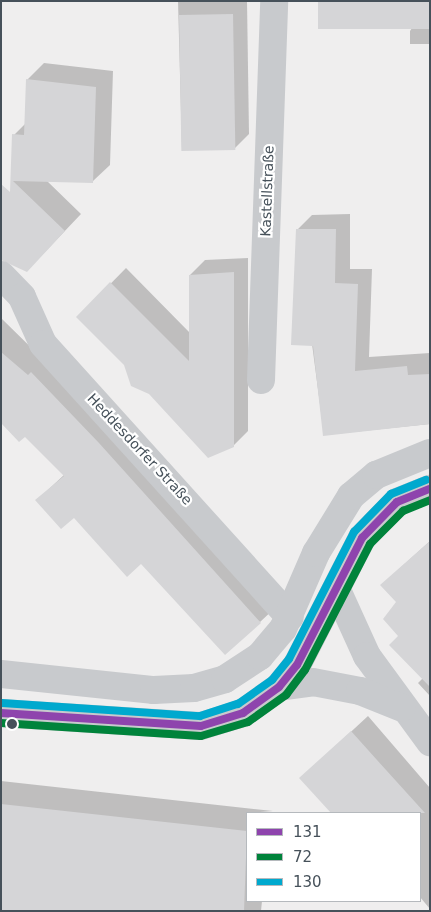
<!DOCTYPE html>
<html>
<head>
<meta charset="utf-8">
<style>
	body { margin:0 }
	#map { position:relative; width:431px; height:912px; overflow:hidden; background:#efeeee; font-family:"DejaVu Sans",sans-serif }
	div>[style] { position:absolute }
	.shadow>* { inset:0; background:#0003 }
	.building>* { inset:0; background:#d5d5d7; transform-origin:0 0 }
	.minor>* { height:28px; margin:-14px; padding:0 14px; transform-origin:14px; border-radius:14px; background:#c8cacd }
	.bus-1>* { height:8px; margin:-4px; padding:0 4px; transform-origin:4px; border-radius:4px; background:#8e44ad }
	.bus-2>* { height:8px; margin:-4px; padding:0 4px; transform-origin:4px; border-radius:4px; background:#00833b }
	.bus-3>* { height:8px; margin:-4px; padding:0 4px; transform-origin:4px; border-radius:4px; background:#00a9ce }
	.dots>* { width:14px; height:14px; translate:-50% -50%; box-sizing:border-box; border:2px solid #fff; border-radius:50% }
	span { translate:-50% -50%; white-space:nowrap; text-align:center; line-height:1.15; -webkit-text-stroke:4.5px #fff; paint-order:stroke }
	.street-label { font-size:14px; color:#46515a }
	.frame { position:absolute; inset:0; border:2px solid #46515a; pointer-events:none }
	.legend { position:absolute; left:246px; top:812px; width:175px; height:90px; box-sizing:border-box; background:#fff; border:1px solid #b5b9bd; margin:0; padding:6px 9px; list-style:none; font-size:15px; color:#46515a }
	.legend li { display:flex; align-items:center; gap:10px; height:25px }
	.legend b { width:25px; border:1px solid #b5b9bd }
</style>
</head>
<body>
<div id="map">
	<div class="shadow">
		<i style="clip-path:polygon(178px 1px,247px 1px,249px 134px,234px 149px,182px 150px)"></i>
		<i style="clip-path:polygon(430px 1px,430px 44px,410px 44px,410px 31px)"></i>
		<i style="clip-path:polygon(44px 63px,113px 71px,110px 165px,93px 181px,46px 180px,81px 214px,43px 254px,9px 261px,14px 135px,26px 123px,27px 80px)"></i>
		<i style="clip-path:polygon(350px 214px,350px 269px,372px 269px,369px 357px,430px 353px,430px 424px,324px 435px,297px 230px,312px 215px)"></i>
		<i style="clip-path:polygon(248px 258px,248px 431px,233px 446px,125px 364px,78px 317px,126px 268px,190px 333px,190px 275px,205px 260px)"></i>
		<i style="clip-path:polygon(1px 318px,113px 428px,275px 608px,260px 622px,141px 562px,74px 516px,37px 500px,64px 475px,25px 435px,1px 421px)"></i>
		<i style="clip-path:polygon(430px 541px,430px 696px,418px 683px,423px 678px,400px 636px,398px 570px)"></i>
		<i style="clip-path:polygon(368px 716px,430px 788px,430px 909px,420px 897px,420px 813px,333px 813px,301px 778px)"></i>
		<i style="clip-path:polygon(1px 781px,273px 811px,247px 813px,247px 901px,262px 901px,261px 911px,1px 911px)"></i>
	</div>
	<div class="building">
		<i style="left:318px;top:1px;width:112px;height:28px"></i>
		<i style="left:233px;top:14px;width:136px;height:54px;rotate:89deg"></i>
		<i style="clip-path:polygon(26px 79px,96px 87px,93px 183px,13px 181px,65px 231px,27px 272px,1px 260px,1px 184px,10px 192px,12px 134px,24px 135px)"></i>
		<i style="clip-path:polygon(296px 229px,336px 229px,335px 283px,358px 284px,355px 371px,407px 366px,408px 375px,430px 374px,430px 424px,323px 436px,313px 346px,291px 345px)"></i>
		<i style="clip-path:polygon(234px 272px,234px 447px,208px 458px,149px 394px,131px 386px,124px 365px,76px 317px,110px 282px,189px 361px,189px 275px)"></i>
		<i style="clip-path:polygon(1px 352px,28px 375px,31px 372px,99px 443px,261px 623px,225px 655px,141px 564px,127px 577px,74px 518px,61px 529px,35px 500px,64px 476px,25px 437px,19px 442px,1px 423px)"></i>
		<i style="clip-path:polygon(430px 541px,430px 687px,389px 645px,398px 636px,383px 619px,396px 602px,380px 585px)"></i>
		<i style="clip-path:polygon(351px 731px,377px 760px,425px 813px,331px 813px,299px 778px)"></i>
		<i style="clip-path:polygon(1px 804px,247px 831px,244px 911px,1px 911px)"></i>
	</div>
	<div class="minor">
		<i style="left:1px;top:275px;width:30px;rotate:46deg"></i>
		<i style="left:22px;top:297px;width:51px;rotate:65.9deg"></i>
		<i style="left:43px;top:344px;width:368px;rotate:47.9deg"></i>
		<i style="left:261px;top:380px;width:379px;rotate:-88deg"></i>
		<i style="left:337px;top:590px;width:72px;rotate:65.6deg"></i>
		<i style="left:367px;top:656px;width:107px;rotate:53.8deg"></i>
		<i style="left:1px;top:674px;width:154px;rotate:6deg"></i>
		<i style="left:154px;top:690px;width:40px;rotate:-2.9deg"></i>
		<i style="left:194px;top:688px;width:32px;rotate:-16deg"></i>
		<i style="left:225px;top:679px;width:42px;rotate:-33.3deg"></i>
		<i style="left:260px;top:656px;width:35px;rotate:-50deg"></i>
		<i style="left:283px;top:629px;width:83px;rotate:-66.5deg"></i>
		<i style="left:316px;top:553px;width:67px;rotate:-58.4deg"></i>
		<i style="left:351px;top:496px;width:33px;rotate:-40deg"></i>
		<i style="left:376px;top:475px;width:58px;rotate:-22.2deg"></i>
		<i style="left:279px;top:687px;width:34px;rotate:-8deg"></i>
		<i style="left:313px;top:682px;width:48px;rotate:10.8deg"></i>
		<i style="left:360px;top:691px;width:45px;rotate:22deg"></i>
		<i style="left:1px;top:713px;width:200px;rotate:3.7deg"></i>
		<i style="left:201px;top:726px;width:44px;rotate:-17.2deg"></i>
		<i style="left:243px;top:713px;width:44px;rotate:-35.8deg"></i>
		<i style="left:279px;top:687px;width:28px;rotate:-51deg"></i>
		<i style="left:297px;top:665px;width:143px;rotate:-62.9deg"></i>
		<i style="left:362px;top:538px;width:50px;rotate:-45.8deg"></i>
		<i style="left:397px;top:502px;width:35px;rotate:-22deg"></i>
	</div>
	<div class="bus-1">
		<i style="left:1px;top:713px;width:200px;rotate:3.7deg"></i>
		<i style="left:201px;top:726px;width:44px;rotate:-17.2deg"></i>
		<i style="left:243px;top:713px;width:44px;rotate:-35.8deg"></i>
		<i style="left:279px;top:687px;width:28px;rotate:-51deg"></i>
		<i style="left:297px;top:665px;width:143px;rotate:-62.9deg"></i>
		<i style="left:362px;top:538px;width:50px;rotate:-45.8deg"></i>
		<i style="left:397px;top:502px;width:35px;rotate:-22deg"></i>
	</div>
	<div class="bus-2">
		<i style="left:1px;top:723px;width:200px;rotate:3.7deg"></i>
		<i style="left:201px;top:736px;width:49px;rotate:-16.6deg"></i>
		<i style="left:248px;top:722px;width:47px;rotate:-35.4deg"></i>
		<i style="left:286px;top:695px;width:31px;rotate:-53deg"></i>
		<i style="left:305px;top:670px;width:142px;rotate:-62.7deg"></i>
		<i style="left:370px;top:544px;width:47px;rotate:-45deg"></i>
		<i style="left:403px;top:511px;width:29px;rotate:-22deg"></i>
	</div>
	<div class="bus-3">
		<i style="left:2px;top:703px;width:198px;rotate:3.8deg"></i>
		<i style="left:200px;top:716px;width:40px;rotate:-18deg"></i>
		<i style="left:238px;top:704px;width:42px;rotate:-35.2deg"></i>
		<i style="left:272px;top:680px;width:27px;rotate:-51deg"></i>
		<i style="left:289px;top:659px;width:143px;rotate:-62.9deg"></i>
		<i style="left:354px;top:532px;width:53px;rotate:-45.8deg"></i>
		<i style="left:391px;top:494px;width:38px;rotate:-22deg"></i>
	</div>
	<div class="dots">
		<i style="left:12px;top:724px;background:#46515a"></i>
	</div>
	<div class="street-label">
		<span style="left:267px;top:191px;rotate:-88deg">Kastellstraße</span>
		<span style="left:140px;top:449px;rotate:47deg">Heddesdorfer Straße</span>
	</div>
	<div class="frame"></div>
	<ul class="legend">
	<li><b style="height:6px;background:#8e44ad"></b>131</li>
	<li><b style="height:6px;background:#00833b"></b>72</li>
	<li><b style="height:6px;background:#00a9ce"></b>130</li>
	</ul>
</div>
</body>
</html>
